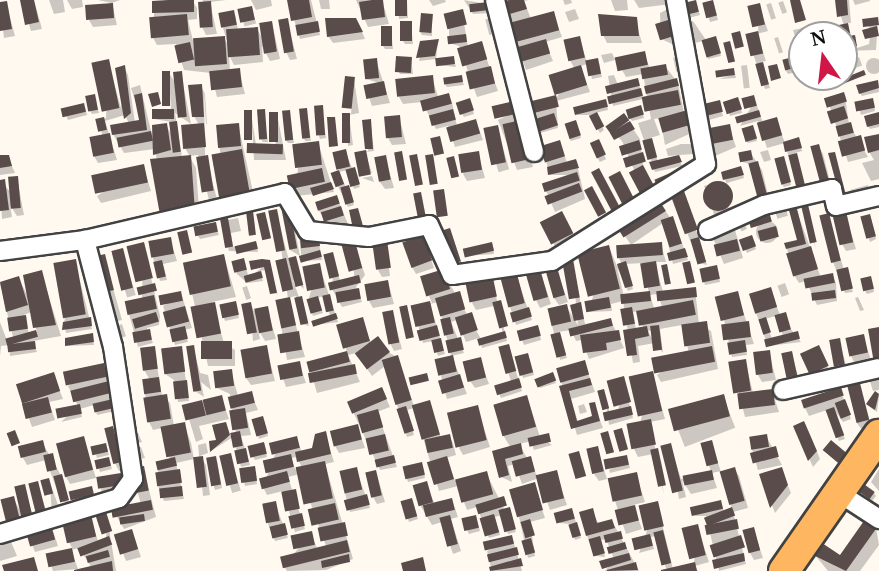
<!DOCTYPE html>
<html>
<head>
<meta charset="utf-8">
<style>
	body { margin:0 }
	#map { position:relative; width:879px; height:571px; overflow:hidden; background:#fff9f0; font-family:"Noto Serif",serif }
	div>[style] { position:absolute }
	.shadow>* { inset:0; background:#0003; transform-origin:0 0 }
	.round { border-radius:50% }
	.building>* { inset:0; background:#594c4a; transform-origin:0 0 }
	.roads { filter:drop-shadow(2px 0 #424242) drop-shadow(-2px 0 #424242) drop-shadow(0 2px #424242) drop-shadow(0 -2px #424242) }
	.minor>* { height:18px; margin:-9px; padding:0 9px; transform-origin:9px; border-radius:9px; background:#fff }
	.primary>* { height:30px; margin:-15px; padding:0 15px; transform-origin:15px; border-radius:15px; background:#ffb660 }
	span { translate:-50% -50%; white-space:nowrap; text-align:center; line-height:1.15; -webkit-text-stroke:7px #fff; paint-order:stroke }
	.north { position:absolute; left:788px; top:21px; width:70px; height:70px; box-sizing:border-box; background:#fff; border:2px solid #9f9f9f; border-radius:50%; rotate:346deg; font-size:19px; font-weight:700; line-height:28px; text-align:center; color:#0f0f0f }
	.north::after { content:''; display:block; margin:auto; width:24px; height:32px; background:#cf1647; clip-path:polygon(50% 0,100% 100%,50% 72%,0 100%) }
</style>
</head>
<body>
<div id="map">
	<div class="shadow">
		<i style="clip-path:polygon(22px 0,34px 0,42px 29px,31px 31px)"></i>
		<i style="clip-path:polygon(49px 0,63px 0,65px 12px,54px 14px)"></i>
		<i style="clip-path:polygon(67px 0,82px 0,83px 7px,72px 9px)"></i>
		<i style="clip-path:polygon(98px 0,120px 0,112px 3px,117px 25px,93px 27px,89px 20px,111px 3px)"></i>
		<i style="clip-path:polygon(175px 0,192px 0,197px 8px,197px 19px,188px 20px,197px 57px,224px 38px,229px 47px,223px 28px,235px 15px,238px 30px,257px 29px,264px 41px,272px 23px,280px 59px,270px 61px,262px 46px,263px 62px,234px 65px,229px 55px,230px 71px,239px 70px,245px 94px,217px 97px,211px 73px,184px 70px,176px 44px,157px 45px,153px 38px,154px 13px)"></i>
		<i style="clip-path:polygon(203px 0,226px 0,210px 2px,217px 34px,206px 35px,202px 27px)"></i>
		<i style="clip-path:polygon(251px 0,271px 0,272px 6px,256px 10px)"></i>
		<i style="clip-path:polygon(288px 0,311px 0,320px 35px,300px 39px)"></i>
		<i style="clip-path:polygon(319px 0,329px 0,330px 9px,321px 9px)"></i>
		<i style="clip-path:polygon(356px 0,382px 0,389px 24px,368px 27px)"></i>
		<i style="clip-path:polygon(397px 0,407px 0,408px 18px,399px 19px)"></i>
		<i style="clip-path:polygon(429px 0,445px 0,446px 2px,433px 6px)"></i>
		<i style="clip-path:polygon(464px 0,487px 4px,490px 13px,473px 14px)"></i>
		<i style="clip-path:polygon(501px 0,529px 0,524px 1px,531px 19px,553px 13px,562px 37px,545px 42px,553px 61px,526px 70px)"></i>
		<i style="clip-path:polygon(563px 0,571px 0,572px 3px,565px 5px)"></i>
		<i style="clip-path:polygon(611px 0,627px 0,628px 10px,615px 11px)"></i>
		<i style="clip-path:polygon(634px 0,669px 0,671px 4px,639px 8px)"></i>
		<i style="clip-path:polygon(836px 0,849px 0,851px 23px,846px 23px,857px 48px,869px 44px,871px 29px,865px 24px,878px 19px,876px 50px,844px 51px,844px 35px,828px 35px,827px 30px,844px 26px)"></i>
		<i style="clip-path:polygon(853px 0,870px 0,870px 1px,855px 5px)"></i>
		<i style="left:783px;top:1px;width:12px;height:5px;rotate:70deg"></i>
		<i style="clip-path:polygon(696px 2px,700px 15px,685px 19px,684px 16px)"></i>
		<i style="clip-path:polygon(6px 3px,15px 36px,4px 38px,0 4px)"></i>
		<i style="left:771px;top:3px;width:16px;height:5px;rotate:72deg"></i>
		<i style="clip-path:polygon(704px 4px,714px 5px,718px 20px,710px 22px)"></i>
		<i style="clip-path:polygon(759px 5px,768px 31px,757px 34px,766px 61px,761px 62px,770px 88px,765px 89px,747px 36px,758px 33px)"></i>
		<i style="clip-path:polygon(672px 7px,681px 49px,694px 45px,701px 74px,693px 76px,679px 47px,661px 39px,660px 13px)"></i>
		<i style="left:252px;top:8px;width:16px;height:12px;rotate:75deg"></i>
		<i style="clip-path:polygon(575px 9px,579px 19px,569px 22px,565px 12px)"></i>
		<i style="clip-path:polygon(462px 11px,468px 47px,481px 43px,498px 91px,477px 97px,459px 46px,449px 43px,449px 29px)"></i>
		<i style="clip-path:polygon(432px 16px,432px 36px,422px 35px,420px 32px)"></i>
		<i style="left:491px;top:18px;width:16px;height:6px;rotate:75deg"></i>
		<i style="clip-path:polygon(635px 19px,642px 43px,607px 43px,603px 35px)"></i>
		<i style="clip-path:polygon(287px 20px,297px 59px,290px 60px,286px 52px)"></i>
		<i style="clip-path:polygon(693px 21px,706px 40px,717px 41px,721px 56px,708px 59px,703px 41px,695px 43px,684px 23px)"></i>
		<i style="clip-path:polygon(411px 23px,413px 44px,405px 44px,403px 41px)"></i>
		<i style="clip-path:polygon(360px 27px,365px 39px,333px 43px,328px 36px)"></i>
		<i style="clip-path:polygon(391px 28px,393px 49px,385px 49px,383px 46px)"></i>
		<i style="clip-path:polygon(803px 28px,806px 35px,800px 53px,793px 30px)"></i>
		<i style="left:778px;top:37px;width:16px;height:4px;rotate:72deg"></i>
		<i style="clip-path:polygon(579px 38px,587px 62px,599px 63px,602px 77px,592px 79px,588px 64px,580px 66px,590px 92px,556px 101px,558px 128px,540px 133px,532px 104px,557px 97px,574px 68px,570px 60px)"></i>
		<i style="clip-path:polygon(438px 41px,436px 59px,419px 61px,422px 50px)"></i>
		<i style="clip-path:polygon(612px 53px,615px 60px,604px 63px,601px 55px)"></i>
		<i style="clip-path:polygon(644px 53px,650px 69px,665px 66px,678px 83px,684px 113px,698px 130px,665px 145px,660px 118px,654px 119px,660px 135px,650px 138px,658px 162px,678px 157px,682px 166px,655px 172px,638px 123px,651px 119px,643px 74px,626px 77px,622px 70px)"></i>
		<i style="clip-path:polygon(673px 57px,677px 60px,680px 73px,676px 71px)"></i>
		<i style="left:859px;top:57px;width:9px;height:15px;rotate:69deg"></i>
		<i style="clip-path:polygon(411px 58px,413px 74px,400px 74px,398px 71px)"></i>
		<i style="clip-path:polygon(453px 58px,456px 67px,437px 65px)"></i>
		<i class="round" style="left:866px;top:58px;width:16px;height:16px"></i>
		<i style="clip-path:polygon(376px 60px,390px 103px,372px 106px,365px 86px,379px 83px,366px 79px)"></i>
		<i style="clip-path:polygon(108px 61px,121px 108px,124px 67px,128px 75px,135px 123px,142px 122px,131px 88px,140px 85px,153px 139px,166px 125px,173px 137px,171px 122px,154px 119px,171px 111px,169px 73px,176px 84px,181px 73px,191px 124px,175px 113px,182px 157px,190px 157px,185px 148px,199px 125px,194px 116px,201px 86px,204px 92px,205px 154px,217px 199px,209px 200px,198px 155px,189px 156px,196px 168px,200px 223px,168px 226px,155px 149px,124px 153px,113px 134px,129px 124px,125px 115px,105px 121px,117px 160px,98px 163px,94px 156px,103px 136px,97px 121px,106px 118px)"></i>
		<i style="clip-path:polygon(794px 63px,796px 72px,788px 74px,786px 71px)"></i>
		<i style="left:747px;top:65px;width:23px;height:6px;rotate:83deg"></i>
		<i style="clip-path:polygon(735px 74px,736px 78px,719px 79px)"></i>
		<i style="clip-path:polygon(614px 75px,618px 85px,638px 80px,643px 99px,613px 106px,608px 76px)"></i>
		<i style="clip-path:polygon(865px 75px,831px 88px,816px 86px,811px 77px)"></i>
		<i style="clip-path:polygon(432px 77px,438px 97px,448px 95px,452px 102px,457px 126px,476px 121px,483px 140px,455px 147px,448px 126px,436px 129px,422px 102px,403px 104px,399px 97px)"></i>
		<i style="clip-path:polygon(461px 77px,464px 85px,447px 87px,445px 84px)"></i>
		<i style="clip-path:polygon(354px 79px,359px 113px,349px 115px,353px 145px,348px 146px,344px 115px,351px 114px)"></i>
		<i style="clip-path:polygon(878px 82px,879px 92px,862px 96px,860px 93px)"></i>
		<i style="clip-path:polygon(204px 92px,205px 94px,207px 124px,206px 124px)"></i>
		<i style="clip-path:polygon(94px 96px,99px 113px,92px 114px,90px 111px)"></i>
		<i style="clip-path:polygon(845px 97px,849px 124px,868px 157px,848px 162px,827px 98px)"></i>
		<i style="clip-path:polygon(755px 100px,763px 123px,776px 119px,785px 143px,767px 148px,758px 121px,740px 126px)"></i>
		<i style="clip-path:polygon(725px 102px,739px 102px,742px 113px,730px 116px)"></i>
		<i style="clip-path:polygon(471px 103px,474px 114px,464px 117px,462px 114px)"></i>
		<i style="clip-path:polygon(874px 103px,875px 111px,861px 115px,858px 104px)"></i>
		<i style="clip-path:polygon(607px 104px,608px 110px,595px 113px,604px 130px,600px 133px,589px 115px,576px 115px)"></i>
		<i style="clip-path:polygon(720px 105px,723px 116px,709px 120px,707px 116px)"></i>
		<i style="clip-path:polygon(322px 107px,326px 138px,320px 139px,319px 136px)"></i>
		<i style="clip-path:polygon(85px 108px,87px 115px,68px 120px,64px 111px)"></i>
		<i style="clip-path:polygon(306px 110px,311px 141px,305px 141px,304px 138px)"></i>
		<i style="clip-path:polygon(642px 110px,644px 118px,632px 121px,630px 118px)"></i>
		<i style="clip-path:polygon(264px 111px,268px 142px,263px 142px,261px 139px)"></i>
		<i style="clip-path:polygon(517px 111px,533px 167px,517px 170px,498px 120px)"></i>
		<i style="clip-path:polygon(251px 112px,256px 145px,276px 146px,271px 114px,277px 114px,286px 160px,254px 160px)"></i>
		<i style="clip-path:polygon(289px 112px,294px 143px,288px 143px,286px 140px)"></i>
		<i style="clip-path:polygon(879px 114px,879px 127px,870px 129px,868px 126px)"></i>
		<i style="clip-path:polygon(399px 116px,406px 144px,392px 145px,388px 138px)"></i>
		<i style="clip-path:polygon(370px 121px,374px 151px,365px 152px,372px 173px,360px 175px,356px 153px,368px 151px)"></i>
		<i style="clip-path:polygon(628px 122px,640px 139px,647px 201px,622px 141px,607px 126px)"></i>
		<i style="clip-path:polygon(238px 124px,257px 210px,251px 211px,253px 238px,248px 212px,231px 215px,224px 203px,218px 126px)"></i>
		<i style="clip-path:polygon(577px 125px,581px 138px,571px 141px,569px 138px)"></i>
		<i style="clip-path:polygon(729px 126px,736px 147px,694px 165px,693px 160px,714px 156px,708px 144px)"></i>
		<i style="left:497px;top:127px;width:44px;height:11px;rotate:74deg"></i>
		<i style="clip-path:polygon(754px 130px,757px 141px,748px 143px,746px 140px)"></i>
		<i style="clip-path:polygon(879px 135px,879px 179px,871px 181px,862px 163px,874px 160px,868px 150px)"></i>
		<i style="left:598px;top:141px;width:20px;height:7px;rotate:66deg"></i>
		<i style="clip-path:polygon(560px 142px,567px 163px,577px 164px,585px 199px,555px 212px,544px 186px,575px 175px,550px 175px,542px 147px)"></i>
		<i style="clip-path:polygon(318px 143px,334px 192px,295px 196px,298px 168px)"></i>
		<i style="clip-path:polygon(800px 143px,802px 151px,795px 153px,816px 250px,787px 151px)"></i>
		<i style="clip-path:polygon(681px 144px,703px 144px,706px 153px,668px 156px,666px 149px)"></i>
		<i style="clip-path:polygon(819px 147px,823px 154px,833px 193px,823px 187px)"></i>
		<i style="clip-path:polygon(768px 150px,771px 160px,764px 162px,760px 152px)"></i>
		<i style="clip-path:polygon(345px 151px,360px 187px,354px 189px,347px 170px,339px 172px,354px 205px,348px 207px,332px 174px,340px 172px,335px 153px)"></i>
		<i style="clip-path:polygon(478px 153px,485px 178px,467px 181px,463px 174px)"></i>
		<i style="clip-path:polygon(834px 154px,850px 207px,847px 208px)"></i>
		<i style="clip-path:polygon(752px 155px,762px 170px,771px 207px,750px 164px,742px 162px)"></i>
		<i style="clip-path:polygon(0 156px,8px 157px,15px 173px,0 175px)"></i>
		<i style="clip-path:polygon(385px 157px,394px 188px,385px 189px,380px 182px)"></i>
		<i style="clip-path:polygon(785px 162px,791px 185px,784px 187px,782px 184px)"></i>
		<i style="clip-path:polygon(143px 166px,151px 191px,101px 203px,97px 196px)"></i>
		<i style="clip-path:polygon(742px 172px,744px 178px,727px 183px,730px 189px,732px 194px,725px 180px)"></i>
		<i style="clip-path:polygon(372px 176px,374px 182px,362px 178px)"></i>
		<i style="clip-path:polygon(17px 178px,24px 215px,17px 216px,10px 205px,12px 217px,2px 219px,0 182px,11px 192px)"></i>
		<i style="clip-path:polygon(721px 181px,743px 258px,724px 264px,710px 231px,715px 217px,704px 186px)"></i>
		<i style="clip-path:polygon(277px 184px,279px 187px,261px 197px,259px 188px)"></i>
		<i style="clip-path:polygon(868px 185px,872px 197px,853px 199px,850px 190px)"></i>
		<i style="clip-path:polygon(673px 197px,687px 201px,707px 265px,699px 263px)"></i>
		<i style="clip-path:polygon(338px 200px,348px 224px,349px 233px,332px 233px,318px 209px)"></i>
		<i style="clip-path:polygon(659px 202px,676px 226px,688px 260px,673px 264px,663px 223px,631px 245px,625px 236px)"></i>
		<i style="clip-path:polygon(794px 203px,821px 278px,832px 275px,836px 283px,837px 301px,817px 305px,806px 281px,799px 283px,794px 275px,786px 245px,799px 241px)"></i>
		<i style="clip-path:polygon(283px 209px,292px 215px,300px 256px,290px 250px)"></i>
		<i style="left:786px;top:209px;width:7px;height:11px;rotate:74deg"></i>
		<i style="clip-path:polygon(276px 211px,292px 272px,297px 261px,304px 289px,293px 280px,309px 326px,302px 324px,296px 296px,288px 298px,305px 357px,287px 360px,277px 301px,288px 299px)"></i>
		<i style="clip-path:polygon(296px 212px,319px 243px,322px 260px,302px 261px)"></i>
		<i style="left:561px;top:213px;width:32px;height:21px;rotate:62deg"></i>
		<i style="clip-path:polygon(845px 213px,856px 249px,846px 251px,842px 244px)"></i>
		<i style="clip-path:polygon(828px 215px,844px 270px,853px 292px,845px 293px,833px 262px)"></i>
		<i style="clip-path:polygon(238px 218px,241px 231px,231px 233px,233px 247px,256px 243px,258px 252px,229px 251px,222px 221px)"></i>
		<i style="clip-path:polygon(862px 218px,871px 219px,876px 239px,870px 242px)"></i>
		<i style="left:742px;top:219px;width:11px;height:6px;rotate:63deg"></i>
		<i class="round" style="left:756px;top:221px;width:22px;height:22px"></i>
		<i style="clip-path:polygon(215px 224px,219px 235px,200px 239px,198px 236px)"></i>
		<i style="clip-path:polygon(450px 230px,464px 269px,457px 271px)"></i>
		<i style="clip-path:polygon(170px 239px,177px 261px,163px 264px,167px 280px,160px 281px,153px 258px)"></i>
		<i style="clip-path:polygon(742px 241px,753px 241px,756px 249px,747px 253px)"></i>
		<i style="clip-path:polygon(386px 242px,390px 276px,382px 277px,378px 270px)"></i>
		<i style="clip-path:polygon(354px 243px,365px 275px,356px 287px,362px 302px,342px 307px,332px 289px,334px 257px,340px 281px,354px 278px)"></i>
		<i style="clip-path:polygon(143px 244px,160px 316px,159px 325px,147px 328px,153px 343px,138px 347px,129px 314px,142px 299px)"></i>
		<i style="clip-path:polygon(evenodd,661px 244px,666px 262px,655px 262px,663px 292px,695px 289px,699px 324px,711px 331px,718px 369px,661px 382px,657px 375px,689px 353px,682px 325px,660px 329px,663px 353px,655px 343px,638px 346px,640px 362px,633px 363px,623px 301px,611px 304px,612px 311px,588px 312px,609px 247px,617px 266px,622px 264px,618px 257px,661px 244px,642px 263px,649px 293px,624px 297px,617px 267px,628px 291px,633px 289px,625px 264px,642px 263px,661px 244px,658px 294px,662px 307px,654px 308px,650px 295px,658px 294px,661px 244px,638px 311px,643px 328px,636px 330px,633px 312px,638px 311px,661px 244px,653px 330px,654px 342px,648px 331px,653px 330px)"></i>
		<i style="clip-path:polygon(426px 245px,434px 268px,416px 274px,412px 267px)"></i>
		<i style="clip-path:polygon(493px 247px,494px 254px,465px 256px)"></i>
		<i style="left:122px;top:250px;width:47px;height:9px;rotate:73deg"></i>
		<i style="clip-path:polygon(104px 256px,122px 320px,100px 325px)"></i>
		<i style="clip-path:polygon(224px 256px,236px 297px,212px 302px,224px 343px,235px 350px,235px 366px,208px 366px,192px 293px)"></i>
		<i style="clip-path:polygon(75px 261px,92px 329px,66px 333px,64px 323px)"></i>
		<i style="clip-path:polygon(572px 261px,585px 324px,610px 319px,624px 348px,589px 359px,582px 340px,576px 341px,571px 330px,558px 332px,567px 358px,560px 360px,552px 325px,566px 306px,578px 325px)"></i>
		<i style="clip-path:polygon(269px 262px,278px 296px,266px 270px,260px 271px,263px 281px,247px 283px,236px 273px,245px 263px,248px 275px,255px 273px)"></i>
		<i style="clip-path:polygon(319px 265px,339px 325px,362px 319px,371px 343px,397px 357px,414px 406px,429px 402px,441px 438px,449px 436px,453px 443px,456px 455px,446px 458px,455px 481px,486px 473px,516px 532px,508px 534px,502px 515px,495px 517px,500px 535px,489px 538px,477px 507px,467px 510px,458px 486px,439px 491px,414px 408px,407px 410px,414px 435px,407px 437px,385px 366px,372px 376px,356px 353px,348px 355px,360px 382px,317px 393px,311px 372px,347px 352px,338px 322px,314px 325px,330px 316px,324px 296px,317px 298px,323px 313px,313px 316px,308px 301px)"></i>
		<i style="clip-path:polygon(556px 269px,568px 302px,559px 305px,554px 298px)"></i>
		<i style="clip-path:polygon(540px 271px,551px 304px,540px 308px,536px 300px)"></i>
		<i style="clip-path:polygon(718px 271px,720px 282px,705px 285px,704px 282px)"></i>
		<i style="clip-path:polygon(evenodd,41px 272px,61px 336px,33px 341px,37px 352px,10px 356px,9px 345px,1px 346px,0 356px,0 322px,6px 338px,13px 337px,0 284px,18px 278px,29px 298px,41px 272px,31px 312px,37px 332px,29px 334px,24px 315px,31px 312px)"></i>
		<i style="clip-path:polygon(516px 276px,532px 320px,516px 325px,510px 307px)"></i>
		<i style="clip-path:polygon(447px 279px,481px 339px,503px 333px,494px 306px,476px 310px,472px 303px,492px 280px,507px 341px,482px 348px,479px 338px,466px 342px,457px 320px,451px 322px,464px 353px,451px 356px,438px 302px,430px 304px,445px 354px,438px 356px,433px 341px,423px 343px,413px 307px,432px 303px,429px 296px)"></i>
		<i style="clip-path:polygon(872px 281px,874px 292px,867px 294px,865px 291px)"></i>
		<i style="clip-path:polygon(388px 282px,394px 304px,373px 308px,369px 301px)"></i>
		<i style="left:785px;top:283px;width:12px;height:8px;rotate:70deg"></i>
		<i style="left:247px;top:286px;width:13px;height:5px;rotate:72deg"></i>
		<i style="clip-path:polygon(evenodd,770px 289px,780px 315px,801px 342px,768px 346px,756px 313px,770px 289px,776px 316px,783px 336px,772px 339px,765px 319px,776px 316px)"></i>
		<i style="clip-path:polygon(737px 293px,754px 344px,746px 345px,747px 355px,732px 357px,724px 320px)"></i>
		<i style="clip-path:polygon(182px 296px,192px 328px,184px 330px,188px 342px,175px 345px,163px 306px)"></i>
		<i style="clip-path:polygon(855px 298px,858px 297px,864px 310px,860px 311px)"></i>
		<i style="clip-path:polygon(235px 303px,239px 318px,225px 321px,224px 318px)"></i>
		<i style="clip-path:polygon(250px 304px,254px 311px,267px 308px,276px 339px,265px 341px,258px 329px,260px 339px,253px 341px)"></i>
		<i style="clip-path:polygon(392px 312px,402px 349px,394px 351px,390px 343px)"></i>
		<i style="left:122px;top:324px;width:13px;height:22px;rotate:72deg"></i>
		<i style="clip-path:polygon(539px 330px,541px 340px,524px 345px,519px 332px)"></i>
		<i style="clip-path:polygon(92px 335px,94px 345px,66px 346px)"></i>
		<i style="clip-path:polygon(863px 336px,871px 360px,855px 364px,851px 356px)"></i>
		<i style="clip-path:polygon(839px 340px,848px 372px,839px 374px,835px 366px)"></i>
		<i style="clip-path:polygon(508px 346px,522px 391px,501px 398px,496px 386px,511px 381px,500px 348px)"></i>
		<i style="clip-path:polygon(193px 347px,200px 373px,208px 375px,211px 390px,201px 382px,204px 397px,195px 391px)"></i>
		<i style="clip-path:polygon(266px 347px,275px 381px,251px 385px,246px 378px)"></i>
		<i style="clip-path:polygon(154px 348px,162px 396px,170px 403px,174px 426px,184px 424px,191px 443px,194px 459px,176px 463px,184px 499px,164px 501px,158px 486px,158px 468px,170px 460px,162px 428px,153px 430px,149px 422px,145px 393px,150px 380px,144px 370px)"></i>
		<i style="clip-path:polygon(181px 348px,189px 401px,178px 402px,174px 380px,165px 374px)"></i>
		<i style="clip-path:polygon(769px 352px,776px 380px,762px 382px,758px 375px)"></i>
		<i style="left:791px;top:353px;width:30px;height:8px;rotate:73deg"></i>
		<i style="clip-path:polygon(822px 355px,831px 374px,815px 381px,811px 374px)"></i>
		<i style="clip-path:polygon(452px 357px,467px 394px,447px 399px,441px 376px)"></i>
		<i style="clip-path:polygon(529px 358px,534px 375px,523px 378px,522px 375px)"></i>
		<i style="clip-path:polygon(480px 359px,489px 384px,475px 388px,470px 381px)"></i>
		<i style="clip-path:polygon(745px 360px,753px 393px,772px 391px,779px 412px,745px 417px,731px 363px)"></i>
		<i style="clip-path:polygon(584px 362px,595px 392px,571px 399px,578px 422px,594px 417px,594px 404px,603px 428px,577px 435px,561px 381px)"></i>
		<i style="clip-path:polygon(299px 363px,306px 383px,286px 387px,279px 367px)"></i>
		<i style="clip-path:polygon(103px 365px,115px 411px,97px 415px,94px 405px,80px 409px,82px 417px,61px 422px,78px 406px,68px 386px)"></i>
		<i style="clip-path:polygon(231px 371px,238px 396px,251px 393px,258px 410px,246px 413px,251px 435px,241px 436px,250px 465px,241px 467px,233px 437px,211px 451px,211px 443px,236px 434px,230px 394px,217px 388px)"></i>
		<i style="clip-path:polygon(652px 373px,665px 419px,650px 422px,664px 494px,653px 454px,638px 457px,634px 449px)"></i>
		<i style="clip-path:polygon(53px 374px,63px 399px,49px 402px,55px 420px,32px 427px,22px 399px)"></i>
		<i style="clip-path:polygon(879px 375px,879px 390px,873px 391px,869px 378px)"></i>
		<i style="clip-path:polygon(554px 377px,556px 383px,540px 388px,538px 385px)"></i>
		<i style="clip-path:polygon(623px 379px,633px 418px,609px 425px,605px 394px,610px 414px,618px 412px)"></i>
		<i style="clip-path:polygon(859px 385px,872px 428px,862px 430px,857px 423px)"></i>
		<i style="clip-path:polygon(840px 389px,851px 419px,843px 422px,833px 408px,845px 439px,839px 441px,827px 410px,809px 416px,805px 408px)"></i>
		<i style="clip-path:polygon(875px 393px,879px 396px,877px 412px,867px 405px)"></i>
		<i style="clip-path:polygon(385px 396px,390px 407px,377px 412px,397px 467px,380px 470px,349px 403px)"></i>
		<i style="left:723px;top:396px;width:34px;height:54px;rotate:69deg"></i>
		<i style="clip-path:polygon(221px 397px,229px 419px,199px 426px,203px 439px,196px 442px,185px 406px)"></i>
		<i style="clip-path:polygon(527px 397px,540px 437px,552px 445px,534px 450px,531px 441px,519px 444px,538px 477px,556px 472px,567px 505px,550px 510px,539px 478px,522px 484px,515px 464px,508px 466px,512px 482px,501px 477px,494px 452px,511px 448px,503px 435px)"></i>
		<i style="clip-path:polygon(584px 404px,587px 412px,580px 414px,578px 406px)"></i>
		<i style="clip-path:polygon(477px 407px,490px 447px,463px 455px,459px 448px)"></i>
		<i style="clip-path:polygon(264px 421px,268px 436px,259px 439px,258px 436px)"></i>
		<i style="clip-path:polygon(357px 426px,365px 448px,339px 453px,335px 446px)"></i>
		<i style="clip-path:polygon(795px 427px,808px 430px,820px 459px,813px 467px)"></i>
		<i style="clip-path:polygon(112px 428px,125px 469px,119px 471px,115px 463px)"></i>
		<i style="clip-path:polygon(138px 433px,142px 442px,125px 446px,122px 437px)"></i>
		<i style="clip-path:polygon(evenodd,325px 433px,334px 462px,325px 464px,353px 559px,326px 570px,287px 571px,284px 566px,311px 533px,317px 548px,326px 546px,300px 474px,288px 477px,305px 529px,295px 532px,283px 491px,267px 495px,263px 487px,275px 454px,296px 438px,302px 452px,313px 450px,325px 433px,297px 457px,302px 468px,295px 469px,291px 458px,297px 457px)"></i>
		<i style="clip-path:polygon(766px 436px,782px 465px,758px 470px,752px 449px)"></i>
		<i style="clip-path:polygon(83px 438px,96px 478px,70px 484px,66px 477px)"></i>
		<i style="clip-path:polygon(42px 442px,63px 479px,69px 503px,61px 501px,46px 460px,27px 465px,23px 458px,20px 447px)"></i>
		<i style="clip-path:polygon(711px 442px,721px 472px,734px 469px,739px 476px,748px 508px,733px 512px,746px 564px,719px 571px,706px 516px,694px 516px,722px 505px,724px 512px,732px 509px,721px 471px,712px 473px,717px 488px,691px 494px,682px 480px,686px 497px,679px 499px,670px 445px,681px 479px,711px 472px,702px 444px)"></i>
		<i style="clip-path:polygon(206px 443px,208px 453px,200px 456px,206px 465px,210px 495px,203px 496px,198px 445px)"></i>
		<i style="clip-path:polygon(141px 447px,145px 458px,129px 461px,126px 450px)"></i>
		<i style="clip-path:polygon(265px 447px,267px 457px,255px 460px,253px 457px)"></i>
		<i style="clip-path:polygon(107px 448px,109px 455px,97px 458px,96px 455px)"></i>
		<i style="clip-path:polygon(597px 448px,607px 479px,599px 481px,594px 474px)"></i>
		<i style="left:230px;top:455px;width:37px;height:9px;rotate:73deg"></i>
		<i style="clip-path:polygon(628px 460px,630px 468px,610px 473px,609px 470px)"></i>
		<i style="clip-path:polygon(217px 461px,222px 488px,215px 490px,214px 487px)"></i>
		<i style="clip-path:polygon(110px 462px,112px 469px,100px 472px,99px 469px)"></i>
		<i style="clip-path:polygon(143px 467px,156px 517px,124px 529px,113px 510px,141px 504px,131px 470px)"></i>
		<i style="clip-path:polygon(423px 467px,425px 478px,408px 482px,407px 479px)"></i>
		<i style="clip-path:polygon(356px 469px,370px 508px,350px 512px,345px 493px)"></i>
		<i style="clip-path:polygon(781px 469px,791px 493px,775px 513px,761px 476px)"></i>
		<i style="clip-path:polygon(879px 469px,879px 491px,871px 482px)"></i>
		<i style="clip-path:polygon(241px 470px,255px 471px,257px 484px,245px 486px)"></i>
		<i style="clip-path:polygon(376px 472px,385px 502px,377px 504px,373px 497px)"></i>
		<i style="clip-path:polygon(636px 474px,645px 502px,633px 505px,642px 529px,626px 534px,615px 501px)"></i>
		<i style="clip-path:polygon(120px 475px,128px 501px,106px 506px,101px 489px)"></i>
		<i style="clip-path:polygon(37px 483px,58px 546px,35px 552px,21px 517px,24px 533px,12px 536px,13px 498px,21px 512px,24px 486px,37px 530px)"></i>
		<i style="clip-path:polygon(50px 483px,57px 502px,61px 518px,52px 516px)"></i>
		<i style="clip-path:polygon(426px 483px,435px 505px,451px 500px,455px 508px,458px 517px,451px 519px,461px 551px,453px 554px,442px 522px,432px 525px,420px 505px)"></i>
		<i style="clip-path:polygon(534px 485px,545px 518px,530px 522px,535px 556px,528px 558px,519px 517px)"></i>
		<i style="clip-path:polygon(858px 490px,874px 493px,876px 496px,872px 501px)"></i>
		<i style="left:92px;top:491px;width:7px;height:21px;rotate:74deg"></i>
		<i style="clip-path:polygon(275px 503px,288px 538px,275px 541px,268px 524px)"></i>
		<i style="clip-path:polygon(403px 503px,413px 504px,418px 519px,409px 522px)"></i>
		<i style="clip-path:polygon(657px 503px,673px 569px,694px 564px,697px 526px,709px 562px,695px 566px,698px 571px,667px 571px,656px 536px,651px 537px,654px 549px,639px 553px)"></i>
		<i style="clip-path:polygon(592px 510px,599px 525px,612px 521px,639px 571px,605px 571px,614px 559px,606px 539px,601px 540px,605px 557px,596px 556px,587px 536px)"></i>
		<i style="clip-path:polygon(573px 513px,581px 538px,575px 540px,570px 524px,559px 523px)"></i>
		<i style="clip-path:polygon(90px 516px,98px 541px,106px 539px,107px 517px,116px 571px,78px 571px,92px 568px,79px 548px,71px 550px,78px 569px,53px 571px,48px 556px,73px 550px,69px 542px)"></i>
		<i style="clip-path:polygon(477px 521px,480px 531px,469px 534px,467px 530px)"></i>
		<i style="clip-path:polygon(876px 528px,879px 545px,860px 571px,828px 571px,815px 555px,840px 558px)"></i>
		<i style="clip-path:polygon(753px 529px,763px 558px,754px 560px,749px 551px)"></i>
		<i style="clip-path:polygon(132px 531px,141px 557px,126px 561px,116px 535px)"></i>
		<i style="clip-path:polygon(9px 537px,17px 556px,0 561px,0 539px)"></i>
		<i style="clip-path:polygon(513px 540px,522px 571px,492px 571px,487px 551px)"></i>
	</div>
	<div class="building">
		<i style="clip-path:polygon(20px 0,34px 0,39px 22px,25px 25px)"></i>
		<i style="clip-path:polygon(168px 0,194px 0,194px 12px,152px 13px,152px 1px)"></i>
		<i style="clip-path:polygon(287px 0,309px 0,312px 17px,291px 21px)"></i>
		<i style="clip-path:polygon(372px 0,383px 0,385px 17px,362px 20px,359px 2px)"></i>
		<i style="left:395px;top:0;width:12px;height:16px"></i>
		<i style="clip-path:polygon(509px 0,524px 0,527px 9px,503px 16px,500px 3px)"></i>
		<i style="left:696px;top:0;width:12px;height:18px;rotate:76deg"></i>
		<i style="left:713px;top:0;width:16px;height:11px;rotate:76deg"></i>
		<i style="clip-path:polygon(790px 0,800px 0,806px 20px,795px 23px)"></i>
		<i style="clip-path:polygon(835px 0,847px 0,848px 15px,837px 17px)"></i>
		<i style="clip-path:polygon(7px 1px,12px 29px,0 31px,0 2px)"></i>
		<i style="left:211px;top:1px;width:26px;height:13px;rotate:86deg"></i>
		<i style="left:488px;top:2px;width:8px;height:19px;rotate:83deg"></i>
		<i style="left:113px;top:3px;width:15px;height:28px;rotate:86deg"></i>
		<i style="left:760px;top:3px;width:22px;height:13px;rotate:77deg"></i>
		<i style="left:252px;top:6px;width:14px;height:15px;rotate:78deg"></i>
		<i style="left:463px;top:9px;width:16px;height:20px;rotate:76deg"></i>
		<i style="left:234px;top:10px;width:15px;height:16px;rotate:79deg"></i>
		<i style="left:554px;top:11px;width:20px;height:48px;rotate:75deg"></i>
		<i style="left:421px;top:13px;width:12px;height:19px;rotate:5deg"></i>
		<i style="left:187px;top:14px;width:21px;height:38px;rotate:85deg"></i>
		<i style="clip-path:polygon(598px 14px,637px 17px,639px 36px,601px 36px)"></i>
		<i style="left:678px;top:17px;width:17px;height:24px;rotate:73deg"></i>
		<i style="left:878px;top:17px;width:8px;height:16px;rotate:83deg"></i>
		<i style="left:288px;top:18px;width:34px;height:10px;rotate:80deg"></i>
		<i style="clip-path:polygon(325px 18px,356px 18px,363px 32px,327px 37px)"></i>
		<i style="left:272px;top:21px;width:31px;height:13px;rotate:81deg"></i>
		<i style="left:318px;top:21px;width:11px;height:23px;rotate:80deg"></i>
		<i style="left:412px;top:21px;width:20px;height:12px;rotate:90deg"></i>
		<i style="clip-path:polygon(848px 23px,850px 33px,826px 35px,825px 28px)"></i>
		<i style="left:381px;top:26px;width:11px;height:20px"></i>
		<i style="clip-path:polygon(877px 26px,879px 36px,865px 39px,862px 30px)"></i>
		<i style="left:258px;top:27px;width:28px;height:32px;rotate:86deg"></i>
		<i style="left:740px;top:31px;width:16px;height:9px;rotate:76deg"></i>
		<i style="left:758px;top:31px;width:23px;height:13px;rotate:77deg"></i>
		<i style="left:466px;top:34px;width:8px;height:19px;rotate:83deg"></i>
		<i style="clip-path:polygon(855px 35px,857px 46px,844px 48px,844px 37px)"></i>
		<i style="left:225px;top:36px;width:28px;height:32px;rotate:86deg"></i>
		<i style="left:580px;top:36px;width:22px;height:17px;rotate:77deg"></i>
		<i style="left:716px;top:36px;width:18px;height:15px;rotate:74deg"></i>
		<i style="clip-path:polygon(439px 39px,435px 56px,416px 58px,420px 41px)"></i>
		<i style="left:546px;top:39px;width:15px;height:33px;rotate:74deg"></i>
		<i style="left:482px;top:41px;width:19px;height:26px;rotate:74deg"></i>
		<i style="left:730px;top:41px;width:21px;height:7px;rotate:76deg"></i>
		<i style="left:190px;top:42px;width:18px;height:16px;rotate:77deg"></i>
		<i style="left:645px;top:51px;width:14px;height:31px;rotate:78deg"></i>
		<i style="left:396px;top:56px;width:16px;height:16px;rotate:4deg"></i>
		<i style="left:454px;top:56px;width:8px;height:19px;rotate:83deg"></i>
		<i style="left:793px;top:57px;width:11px;height:11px;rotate:75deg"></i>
		<i style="left:377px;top:58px;width:20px;height:14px;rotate:84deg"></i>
		<i style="left:598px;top:58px;width:16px;height:13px;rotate:79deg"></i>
		<i style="left:109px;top:59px;width:50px;height:18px;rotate:78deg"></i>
		<i style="left:763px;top:62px;width:23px;height:8px;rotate:75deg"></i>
		<i style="left:666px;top:64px;width:11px;height:26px;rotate:80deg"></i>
		<i style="clip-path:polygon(777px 64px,781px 78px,771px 81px,768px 66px)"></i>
		<i style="clip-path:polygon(125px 65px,131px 113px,124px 119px,115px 68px)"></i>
		<i style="left:581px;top:65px;width:21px;height:34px;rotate:73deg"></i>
		<i style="left:491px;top:66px;width:18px;height:26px;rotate:77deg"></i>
		<i style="left:240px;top:68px;width:19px;height:31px;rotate:84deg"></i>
		<i style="left:734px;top:68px;width:7px;height:19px;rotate:82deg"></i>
		<i style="left:864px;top:70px;width:5px;height:38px;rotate:68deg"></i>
		<i style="left:162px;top:71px;width:8px;height:35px"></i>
		<i style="left:182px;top:71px;width:46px;height:9px;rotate:84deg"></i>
		<i style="left:433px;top:75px;width:18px;height:38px;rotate:84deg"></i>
		<i style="left:462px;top:75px;width:7px;height:19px;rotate:82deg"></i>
		<i style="left:345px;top:76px;width:10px;height:32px;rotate:6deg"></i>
		<i style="left:638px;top:78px;width:8px;height:34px;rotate:76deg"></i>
		<i style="left:677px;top:78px;width:8px;height:34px;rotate:76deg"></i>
		<i style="clip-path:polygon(878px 80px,879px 88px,859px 94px,856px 85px)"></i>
		<i style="left:384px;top:81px;width:14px;height:21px;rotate:78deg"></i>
		<i style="clip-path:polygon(202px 84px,204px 117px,192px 117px,188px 85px)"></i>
		<i style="left:641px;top:88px;width:8px;height:35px;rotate:76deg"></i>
		<i style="left:678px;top:90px;width:15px;height:37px;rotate:79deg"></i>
		<i style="clip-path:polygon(158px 92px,161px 104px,152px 107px,148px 94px)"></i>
		<i style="left:844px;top:92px;width:10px;height:21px;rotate:73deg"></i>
		<i style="clip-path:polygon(142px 93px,147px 130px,112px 135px,110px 125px,139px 120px,134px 95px)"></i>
		<i style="left:449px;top:93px;width:11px;height:30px;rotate:75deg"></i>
		<i style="left:95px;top:94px;width:16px;height:10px;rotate:79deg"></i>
		<i style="left:556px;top:95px;width:12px;height:27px;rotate:76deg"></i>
		<i style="left:754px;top:95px;width:11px;height:13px;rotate:75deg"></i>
		<i style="left:738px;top:97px;width:13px;height:16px;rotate:72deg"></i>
		<i style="left:470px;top:98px;width:13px;height:15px;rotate:72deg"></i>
		<i style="left:873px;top:98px;width:10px;height:19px;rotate:79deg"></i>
		<i style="left:606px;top:99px;width:8px;height:34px;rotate:76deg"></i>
		<i style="left:720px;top:100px;width:12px;height:18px;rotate:76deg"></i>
		<i style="left:514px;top:101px;width:13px;height:23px;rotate:77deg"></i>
		<i style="left:84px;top:103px;width:9px;height:24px;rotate:77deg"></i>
		<i style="left:323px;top:105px;width:30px;height:9px;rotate:86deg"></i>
		<i style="left:641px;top:105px;width:10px;height:16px;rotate:73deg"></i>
		<i style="left:844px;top:106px;width:13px;height:18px;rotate:72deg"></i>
		<i style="left:307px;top:108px;width:30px;height:8px;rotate:84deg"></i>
		<i style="left:174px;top:109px;width:10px;height:22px;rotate:90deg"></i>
		<i style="left:265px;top:109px;width:30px;height:8px;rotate:86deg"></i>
		<i style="left:453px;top:109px;width:11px;height:25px;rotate:75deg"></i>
		<i style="left:691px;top:109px;width:15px;height:34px;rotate:74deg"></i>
		<i style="left:244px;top:110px;width:8px;height:30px"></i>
		<i style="left:290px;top:110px;width:30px;height:8px;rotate:84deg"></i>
		<i style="left:759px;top:110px;width:7px;height:25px;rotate:74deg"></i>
		<i style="left:269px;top:112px;width:9px;height:30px"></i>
		<i style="left:597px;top:112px;width:16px;height:9px;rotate:63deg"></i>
		<i style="clip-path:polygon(879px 112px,879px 124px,867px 127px,864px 116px)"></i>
		<i style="left:342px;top:113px;width:8px;height:30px"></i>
		<i style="left:554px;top:113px;width:13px;height:22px;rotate:72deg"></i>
		<i style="left:624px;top:113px;width:9px;height:23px;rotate:54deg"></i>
		<i style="left:400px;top:115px;width:22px;height:16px;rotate:85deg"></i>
		<i style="left:104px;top:117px;width:13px;height:9px;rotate:77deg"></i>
		<i style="clip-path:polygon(327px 117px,335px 117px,338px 146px,329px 147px)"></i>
		<i style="left:777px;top:117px;width:19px;height:21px;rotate:74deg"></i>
		<i style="clip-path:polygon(371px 119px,373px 149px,365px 149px,362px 120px)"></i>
		<i style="left:476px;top:119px;width:15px;height:31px;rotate:74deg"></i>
		<i style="left:521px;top:120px;width:40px;height:19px;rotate:77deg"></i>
		<i style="left:576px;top:120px;width:16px;height:12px;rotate:72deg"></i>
		<i style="left:177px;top:121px;width:31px;height:8px;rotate:83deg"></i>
		<i style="clip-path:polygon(630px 121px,635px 129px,614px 140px,610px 133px)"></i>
		<i style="left:851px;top:122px;width:11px;height:16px;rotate:75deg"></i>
		<i style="clip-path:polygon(167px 123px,171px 150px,153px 155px,152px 125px)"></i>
		<i style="left:204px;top:123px;width:24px;height:23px;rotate:85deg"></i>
		<i style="left:239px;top:123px;width:23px;height:23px;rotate:85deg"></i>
		<i style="left:730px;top:124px;width:16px;height:26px;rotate:79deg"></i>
		<i style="left:498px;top:125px;width:38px;height:15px;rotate:78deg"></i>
		<i style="left:753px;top:125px;width:14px;height:12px;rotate:73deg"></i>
		<i style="left:151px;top:131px;width:10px;height:35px;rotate:79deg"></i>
		<i style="left:110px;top:133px;width:20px;height:21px;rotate:79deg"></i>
		<i style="clip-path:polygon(879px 134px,879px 150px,868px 153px,864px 137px)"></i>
		<i style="left:861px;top:135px;width:16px;height:24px;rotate:75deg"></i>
		<i style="left:440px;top:136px;width:18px;height:10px;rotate:77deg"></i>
		<i style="clip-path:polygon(799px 137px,802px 148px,785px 152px,783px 142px)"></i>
		<i style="left:652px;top:138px;width:20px;height:10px;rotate:75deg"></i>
		<i style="left:599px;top:139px;width:17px;height:10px;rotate:66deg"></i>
		<i style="left:560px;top:140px;width:17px;height:21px;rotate:73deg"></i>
		<i style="left:639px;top:140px;width:10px;height:21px;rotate:73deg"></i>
		<i style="left:319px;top:141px;width:24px;height:27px;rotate:83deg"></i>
		<i style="left:247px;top:143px;width:36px;height:10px;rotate:2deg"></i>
		<i style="left:819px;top:144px;width:43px;height:9px;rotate:75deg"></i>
		<i style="left:242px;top:149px;width:51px;height:31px;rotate:80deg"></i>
		<i style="left:346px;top:149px;width:18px;height:14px;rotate:77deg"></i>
		<i style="left:366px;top:150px;width:25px;height:12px;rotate:79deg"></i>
		<i style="left:751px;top:150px;width:10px;height:13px;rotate:79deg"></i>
		<i style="left:402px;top:151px;width:29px;height:8px;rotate:80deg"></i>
		<i style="left:479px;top:151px;width:19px;height:21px;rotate:81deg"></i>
		<i style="left:643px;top:152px;width:10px;height:21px;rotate:73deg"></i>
		<i style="clip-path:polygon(835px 152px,847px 200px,841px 201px,828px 153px)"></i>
		<i style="left:797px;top:153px;width:40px;height:9px;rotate:76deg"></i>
		<i style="left:417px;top:154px;width:31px;height:8px;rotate:79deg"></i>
		<i style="left:433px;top:154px;width:30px;height:8px;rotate:81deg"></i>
		<i style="clip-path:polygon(0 155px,9px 155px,12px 166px,0 168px)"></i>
		<i style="clip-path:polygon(191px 155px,195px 212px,160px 215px,150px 159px)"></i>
		<i style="left:208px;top:155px;width:36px;height:12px;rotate:81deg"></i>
		<i style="left:386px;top:155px;width:25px;height:12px;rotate:79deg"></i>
		<i style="clip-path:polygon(679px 155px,682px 162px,652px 170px,649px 162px)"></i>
		<i style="left:454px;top:156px;width:21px;height:8px;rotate:76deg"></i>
		<i style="left:784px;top:156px;width:27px;height:10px;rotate:75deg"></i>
		<i style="clip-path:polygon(576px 159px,579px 168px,548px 175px,547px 167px)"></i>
		<i style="left:758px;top:161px;width:39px;height:10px;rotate:75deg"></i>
		<i style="left:144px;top:164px;width:19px;height:54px;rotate:78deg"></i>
		<i style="left:643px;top:165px;width:26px;height:16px;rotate:62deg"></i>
		<i style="clip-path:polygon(741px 166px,744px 175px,723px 180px,721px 172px)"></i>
		<i style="left:355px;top:167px;width:18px;height:10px;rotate:74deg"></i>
		<i style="left:322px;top:168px;width:14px;height:36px;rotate:78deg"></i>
		<i style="left:599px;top:168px;width:47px;height:9px;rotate:62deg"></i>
		<i style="left:682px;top:168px;width:8px;height:30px;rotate:67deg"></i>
		<i style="left:339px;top:170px;width:15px;height:9px;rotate:70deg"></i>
		<i style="left:620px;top:171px;width:35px;height:13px;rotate:63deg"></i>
		<i style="left:577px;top:172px;width:9px;height:37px;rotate:72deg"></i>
		<i style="left:18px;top:176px;width:32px;height:10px;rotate:85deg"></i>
		<i style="clip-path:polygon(5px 179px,9px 210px,0 211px,0 180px)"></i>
		<i class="round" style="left:703px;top:181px;width:30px;height:30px"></i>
		<i style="clip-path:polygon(331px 182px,334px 189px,313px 196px,310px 188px)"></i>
		<i style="left:579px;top:183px;width:9px;height:37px;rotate:69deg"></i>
		<i style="left:349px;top:185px;width:18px;height:9px;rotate:74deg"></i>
		<i style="left:592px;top:186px;width:30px;height:9px;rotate:62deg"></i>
		<i style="left:444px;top:189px;width:27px;height:11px;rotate:82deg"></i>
		<i style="left:684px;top:191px;width:41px;height:14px;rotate:70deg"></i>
		<i style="left:421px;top:192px;width:31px;height:8px;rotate:79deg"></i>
		<i style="left:337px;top:195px;width:9px;height:23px;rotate:72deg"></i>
		<i style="left:659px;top:200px;width:13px;height:50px;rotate:58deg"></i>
		<i style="left:807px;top:200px;width:43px;height:7px;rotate:77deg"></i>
		<i style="clip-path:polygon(795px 201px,806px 244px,786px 249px,784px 243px,797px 240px,787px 203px)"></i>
		<i style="left:289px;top:206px;width:43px;height:8px;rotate:79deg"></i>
		<i style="left:341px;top:206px;width:10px;height:21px;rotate:73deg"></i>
		<i style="clip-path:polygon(358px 208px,363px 226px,353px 229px,349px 210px)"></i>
		<i style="left:277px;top:209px;width:42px;height:9px;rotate:79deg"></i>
		<i style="left:253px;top:211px;width:24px;height:7px;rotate:83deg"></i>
		<i style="left:562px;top:211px;width:25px;height:25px;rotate:63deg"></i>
		<i style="left:846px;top:211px;width:32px;height:14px;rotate:77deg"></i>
		<i style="left:265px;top:212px;width:27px;height:9px;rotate:77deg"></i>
		<i style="left:769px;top:212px;width:10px;height:22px;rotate:73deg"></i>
		<i style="left:829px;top:213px;width:49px;height:10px;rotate:76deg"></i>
		<i style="left:870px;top:214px;width:23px;height:10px;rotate:75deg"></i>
		<i style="left:673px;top:216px;width:29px;height:13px;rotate:72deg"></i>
		<i style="left:228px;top:218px;width:29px;height:8px;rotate:80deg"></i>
		<i style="left:216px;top:222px;width:10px;height:23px;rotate:79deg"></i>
		<i style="left:776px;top:226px;width:11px;height:19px;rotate:75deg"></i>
		<i style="left:450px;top:228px;width:35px;height:10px;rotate:72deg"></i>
		<i style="left:187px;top:230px;width:23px;height:10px;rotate:77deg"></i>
		<i style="left:423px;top:235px;width:27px;height:22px;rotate:70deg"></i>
		<i style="left:752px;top:235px;width:12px;height:14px;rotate:70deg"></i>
		<i style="left:171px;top:237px;width:17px;height:23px;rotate:80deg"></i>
		<i style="left:699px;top:237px;width:26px;height:9px;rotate:74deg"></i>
		<i style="left:319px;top:238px;width:8px;height:19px;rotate:83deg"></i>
		<i style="left:737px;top:239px;width:12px;height:24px;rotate:76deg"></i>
		<i style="left:387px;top:240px;width:28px;height:15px;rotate:82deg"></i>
		<i style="left:256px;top:241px;width:8px;height:22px;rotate:76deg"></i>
		<i style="left:355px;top:241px;width:28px;height:14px;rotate:75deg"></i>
		<i style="left:144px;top:242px;width:37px;height:18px;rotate:76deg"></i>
		<i style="left:492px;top:242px;width:9px;height:30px;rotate:77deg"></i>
		<i style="left:662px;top:242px;width:13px;height:46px;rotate:86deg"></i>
		<i style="left:609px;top:245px;width:45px;height:33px;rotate:76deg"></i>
		<i style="left:811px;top:246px;width:24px;height:26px;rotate:73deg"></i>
		<i style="left:123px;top:248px;width:41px;height:12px;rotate:76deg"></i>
		<i style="clip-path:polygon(685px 248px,688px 257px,669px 261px,667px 253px)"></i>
		<i style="left:320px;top:250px;width:7px;height:22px;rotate:74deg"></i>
		<i style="left:333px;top:252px;width:25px;height:10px;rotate:76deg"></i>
		<i style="left:105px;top:254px;width:37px;height:22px;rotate:76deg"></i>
		<i style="left:224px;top:254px;width:33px;height:42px;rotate:78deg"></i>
		<i style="left:296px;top:256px;width:30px;height:8px;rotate:76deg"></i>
		<i style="left:244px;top:258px;width:12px;height:13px;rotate:76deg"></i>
		<i style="left:286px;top:258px;width:32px;height:11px;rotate:77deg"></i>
		<i style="left:76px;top:259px;width:56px;height:23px;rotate:80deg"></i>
		<i style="clip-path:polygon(262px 259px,270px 260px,277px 293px,270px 294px,264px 267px,251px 270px,249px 261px)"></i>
		<i style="left:573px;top:259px;width:39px;height:11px;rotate:80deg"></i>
		<i style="left:162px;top:260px;width:17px;height:9px;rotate:77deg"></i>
		<i style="clip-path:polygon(626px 261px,633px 286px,625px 288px,617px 264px)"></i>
		<i style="left:656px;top:261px;width:25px;height:16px;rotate:81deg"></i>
		<i style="left:690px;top:261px;width:22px;height:8px;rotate:77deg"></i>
		<i style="left:320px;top:263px;width:25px;height:18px;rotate:79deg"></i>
		<i style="left:667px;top:264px;width:20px;height:6px;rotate:79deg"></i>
		<i style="left:717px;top:265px;width:14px;height:18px;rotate:78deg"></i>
		<i style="left:557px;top:267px;width:29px;height:12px;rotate:74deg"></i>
		<i style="left:848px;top:267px;width:22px;height:12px;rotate:77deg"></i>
		<i style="left:444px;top:269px;width:21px;height:25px;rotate:73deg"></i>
		<i style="left:540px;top:269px;width:29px;height:15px;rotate:74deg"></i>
		<i style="clip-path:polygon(42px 270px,56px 325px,33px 328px,23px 275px)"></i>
		<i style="left:261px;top:271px;width:7px;height:18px;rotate:74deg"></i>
		<i style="left:833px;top:273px;width:10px;height:30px;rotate:79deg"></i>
		<i style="left:517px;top:274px;width:30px;height:17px;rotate:75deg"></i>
		<i style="left:359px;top:275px;width:8px;height:32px;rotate:76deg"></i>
		<i style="clip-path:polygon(19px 276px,28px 305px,6px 312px,0 282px)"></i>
		<i style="left:871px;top:276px;width:13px;height:11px;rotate:77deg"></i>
		<i style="left:493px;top:278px;width:19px;height:28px;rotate:78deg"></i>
		<i style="left:388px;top:280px;width:17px;height:24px;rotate:80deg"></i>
		<i style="left:155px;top:283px;width:8px;height:19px;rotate:76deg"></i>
		<i style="left:696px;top:287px;width:10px;height:40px;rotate:84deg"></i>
		<i style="left:771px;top:287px;width:21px;height:23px;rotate:73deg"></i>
		<i style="left:359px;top:288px;width:11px;height:24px;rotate:80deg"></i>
		<i style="left:835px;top:290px;width:8px;height:24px;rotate:83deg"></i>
		<i style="left:181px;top:291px;width:10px;height:23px;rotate:79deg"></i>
		<i style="left:460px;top:291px;width:19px;height:26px;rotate:74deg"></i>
		<i style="left:650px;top:291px;width:10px;height:30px;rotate:84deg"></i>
		<i style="left:738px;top:291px;width:25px;height:24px;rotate:76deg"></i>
		<i style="left:330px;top:294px;width:17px;height:8px;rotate:77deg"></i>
		<i style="left:154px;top:295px;width:14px;height:30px;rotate:78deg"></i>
		<i style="left:302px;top:296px;width:28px;height:8px;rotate:77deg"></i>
		<i style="left:318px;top:296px;width:15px;height:12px;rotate:74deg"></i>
		<i style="left:290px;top:297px;width:29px;height:15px;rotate:78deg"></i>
		<i style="left:609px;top:297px;width:11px;height:25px;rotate:80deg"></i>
		<i style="left:501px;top:300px;width:27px;height:9px;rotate:75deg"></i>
		<i style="left:693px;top:300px;width:15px;height:58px;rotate:79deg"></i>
		<i style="left:236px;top:301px;width:14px;height:17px;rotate:78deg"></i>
		<i style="left:430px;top:301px;width:22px;height:20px;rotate:77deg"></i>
		<i style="left:215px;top:302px;width:32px;height:25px;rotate:79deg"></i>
		<i style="left:251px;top:302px;width:31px;height:10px;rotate:79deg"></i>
		<i style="clip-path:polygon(581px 302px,584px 319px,574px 321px,570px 305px)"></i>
		<i style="left:567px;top:304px;width:18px;height:20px;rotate:77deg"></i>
		<i style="left:407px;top:305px;width:33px;height:8px;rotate:78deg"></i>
		<i style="left:185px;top:306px;width:16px;height:23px;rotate:75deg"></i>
		<i style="left:268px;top:306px;width:25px;height:14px;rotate:79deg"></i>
		<i style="left:529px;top:307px;width:10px;height:20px;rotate:73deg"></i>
		<i style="left:632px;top:307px;width:17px;height:12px;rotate:80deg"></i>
		<i style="left:393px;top:310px;width:33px;height:11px;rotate:79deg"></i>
		<i style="left:156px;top:312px;width:10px;height:25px;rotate:73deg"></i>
		<i style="left:472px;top:312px;width:19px;height:18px;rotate:72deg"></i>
		<i style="left:786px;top:312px;width:18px;height:12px;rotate:74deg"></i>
		<i style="left:336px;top:313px;width:6px;height:26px;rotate:72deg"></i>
		<i style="left:26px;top:315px;width:14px;height:19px;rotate:82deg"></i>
		<i style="clip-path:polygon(91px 317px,92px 326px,62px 330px,63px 322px)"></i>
		<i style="left:363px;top:317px;width:25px;height:28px;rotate:74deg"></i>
		<i style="left:450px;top:317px;width:17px;height:10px;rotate:77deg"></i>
		<i style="left:766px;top:317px;width:16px;height:8px;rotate:72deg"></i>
		<i style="left:611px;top:318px;width:8px;height:44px;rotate:76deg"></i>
		<i style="left:707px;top:321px;width:22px;height:26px;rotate:82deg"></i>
		<i style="left:749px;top:321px;width:16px;height:28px;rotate:83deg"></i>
		<i style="left:437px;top:325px;width:11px;height:21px;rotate:75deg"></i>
		<i style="left:538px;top:325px;width:11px;height:22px;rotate:75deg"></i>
		<i style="left:659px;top:325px;width:25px;height:9px;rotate:83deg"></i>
		<i style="left:185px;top:326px;width:13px;height:16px;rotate:77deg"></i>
		<i style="clip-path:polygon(647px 326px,649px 336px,635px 339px,637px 355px,627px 356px,623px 330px)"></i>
		<i style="clip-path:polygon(879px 327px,879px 362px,874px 363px,868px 329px)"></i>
		<i style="left:150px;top:329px;width:11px;height:18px;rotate:80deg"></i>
		<i style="left:36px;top:330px;width:7px;height:32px;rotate:74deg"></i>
		<i style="clip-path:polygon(619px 330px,621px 340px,606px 343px,607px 350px,583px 353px,580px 335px)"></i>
		<i style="left:299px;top:331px;width:19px;height:22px;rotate:81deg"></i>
		<i style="left:505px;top:331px;width:7px;height:29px;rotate:74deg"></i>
		<i style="left:798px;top:331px;width:8px;height:35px;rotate:76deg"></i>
		<i style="left:560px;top:332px;width:24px;height:10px;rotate:75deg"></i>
		<i style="clip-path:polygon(93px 333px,94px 342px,65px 346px,65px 338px)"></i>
		<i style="left:864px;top:334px;width:19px;height:19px;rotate:78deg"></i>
		<i style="left:378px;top:336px;width:20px;height:29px;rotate:53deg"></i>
		<i style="left:461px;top:337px;width:13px;height:16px;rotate:77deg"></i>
		<i style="left:441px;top:338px;width:13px;height:10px;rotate:77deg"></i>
		<i style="left:840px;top:338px;width:27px;height:11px;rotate:80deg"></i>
		<i style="left:745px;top:340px;width:12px;height:18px;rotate:81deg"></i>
		<i style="left:35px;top:341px;width:8px;height:28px;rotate:83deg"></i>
		<i style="left:232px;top:341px;width:18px;height:31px;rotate:90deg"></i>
		<i style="left:509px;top:344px;width:28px;height:11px;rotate:75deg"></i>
		<i style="left:194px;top:345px;width:46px;height:8px;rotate:81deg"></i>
		<i style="left:267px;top:345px;width:29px;height:27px;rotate:80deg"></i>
		<i style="left:819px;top:345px;width:23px;height:21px;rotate:65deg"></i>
		<i style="left:155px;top:346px;width:23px;height:15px;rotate:83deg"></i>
		<i style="left:182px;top:346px;width:26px;height:21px;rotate:83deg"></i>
		<i style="left:712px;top:346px;width:16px;height:62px;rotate:79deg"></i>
		<i style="left:770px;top:350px;width:23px;height:17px;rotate:83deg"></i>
		<i style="left:347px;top:351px;width:11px;height:42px;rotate:75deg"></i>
		<i style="left:792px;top:351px;width:25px;height:11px;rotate:78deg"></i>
		<i style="left:528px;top:353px;width:20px;height:14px;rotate:75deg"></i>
		<i style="left:398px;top:355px;width:47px;height:17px;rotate:73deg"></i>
		<i style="left:453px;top:355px;width:17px;height:19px;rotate:77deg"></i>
		<i style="left:481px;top:357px;width:21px;height:19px;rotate:76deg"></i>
		<i style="left:746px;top:359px;width:32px;height:18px;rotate:81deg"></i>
		<i style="left:585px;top:360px;width:15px;height:30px;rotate:74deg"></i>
		<i style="left:300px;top:361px;width:15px;height:23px;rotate:79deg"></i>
		<i style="left:104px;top:363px;width:14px;height:42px;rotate:78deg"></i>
		<i style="left:355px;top:364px;width:10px;height:48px;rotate:79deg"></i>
		<i style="left:232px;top:369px;width:17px;height:19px;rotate:83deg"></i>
		<i style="left:653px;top:371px;width:41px;height:25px;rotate:77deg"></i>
		<i style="left:54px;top:372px;width:20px;height:40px;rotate:72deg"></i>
		<i style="left:553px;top:372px;width:9px;height:20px;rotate:69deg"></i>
		<i style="left:427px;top:373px;width:8px;height:19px;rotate:76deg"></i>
		<i style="left:460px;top:374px;width:14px;height:23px;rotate:73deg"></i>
		<i style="left:624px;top:376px;width:27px;height:18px;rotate:75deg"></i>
		<i style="left:159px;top:377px;width:15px;height:17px;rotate:82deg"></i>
		<i style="left:519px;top:378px;width:10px;height:26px;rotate:73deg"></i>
		<i style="clip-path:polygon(590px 378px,592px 385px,569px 391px,577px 421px,592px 416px,589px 403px,595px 402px,600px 421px,571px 429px,559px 386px)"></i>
		<i style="left:113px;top:380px;width:12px;height:44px;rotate:76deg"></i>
		<i style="left:187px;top:380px;width:18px;height:14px;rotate:84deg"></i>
		<i style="left:860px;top:383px;width:38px;height:13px;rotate:76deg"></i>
		<i style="left:382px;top:387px;width:13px;height:38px;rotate:67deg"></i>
		<i style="left:841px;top:387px;width:9px;height:42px;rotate:72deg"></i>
		<i style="left:604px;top:389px;width:20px;height:7px;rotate:75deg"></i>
		<i style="left:773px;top:389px;width:16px;height:36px;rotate:83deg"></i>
		<i style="left:252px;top:391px;width:12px;height:25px;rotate:76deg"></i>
		<i style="clip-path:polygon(875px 391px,879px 394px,875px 410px,866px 404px)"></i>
		<i style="left:167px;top:394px;width:25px;height:24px;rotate:81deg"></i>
		<i style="left:724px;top:394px;width:23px;height:58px;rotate:75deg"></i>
		<i style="left:222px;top:395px;width:16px;height:20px;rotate:76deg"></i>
		<i style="left:527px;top:395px;width:33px;height:35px;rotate:74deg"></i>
		<i style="left:48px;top:397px;width:16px;height:27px;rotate:76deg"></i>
		<i style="left:113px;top:399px;width:9px;height:21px;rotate:77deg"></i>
		<i style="left:845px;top:399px;width:17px;height:11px;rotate:69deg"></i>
		<i style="left:202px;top:400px;width:16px;height:21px;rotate:76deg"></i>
		<i style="left:430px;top:400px;width:36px;height:19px;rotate:74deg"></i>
		<i style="left:80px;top:404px;width:10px;height:25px;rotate:79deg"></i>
		<i style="left:478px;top:405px;width:36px;height:32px;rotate:76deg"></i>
		<i style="left:406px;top:406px;width:26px;height:10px;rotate:72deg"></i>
		<i style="left:631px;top:406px;width:9px;height:29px;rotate:77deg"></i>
		<i style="left:834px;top:407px;width:30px;height:9px;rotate:70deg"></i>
		<i style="left:245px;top:408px;width:20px;height:16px;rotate:81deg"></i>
		<i style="left:378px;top:409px;width:19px;height:22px;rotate:74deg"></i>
		<i style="left:263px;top:416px;width:18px;height:12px;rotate:74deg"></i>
		<i style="left:651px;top:419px;width:26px;height:25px;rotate:79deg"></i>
		<i style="clip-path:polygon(804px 421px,817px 451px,808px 461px,793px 426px)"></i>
		<i style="left:185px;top:422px;width:31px;height:25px;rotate:79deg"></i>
		<i style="clip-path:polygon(226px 422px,230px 435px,210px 452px,209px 441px,216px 440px,212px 425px)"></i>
		<i style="left:358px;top:424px;width:16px;height:29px;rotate:76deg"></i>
		<i style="left:113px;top:426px;width:37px;height:9px;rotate:76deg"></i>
		<i style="left:622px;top:428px;width:22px;height:9px;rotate:74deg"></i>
		<i style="left:15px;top:430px;width:14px;height:9px;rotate:69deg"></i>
		<i style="left:240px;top:431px;width:15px;height:10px;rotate:79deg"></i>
		<i style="clip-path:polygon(326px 431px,331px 454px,297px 462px,295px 452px,312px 448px,315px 434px)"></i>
		<i style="left:608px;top:431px;width:22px;height:8px;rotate:74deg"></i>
		<i style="left:549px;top:433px;width:9px;height:22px;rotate:77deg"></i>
		<i style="left:385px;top:434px;width:17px;height:20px;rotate:77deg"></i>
		<i style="left:450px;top:434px;width:14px;height:26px;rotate:78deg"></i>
		<i style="left:767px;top:434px;width:13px;height:18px;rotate:81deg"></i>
		<i style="left:84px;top:436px;width:35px;height:29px;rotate:75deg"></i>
		<i style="left:297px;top:436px;width:12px;height:29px;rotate:76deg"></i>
		<i style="left:43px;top:440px;width:12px;height:26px;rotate:76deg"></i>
		<i style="left:712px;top:440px;width:24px;height:12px;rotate:75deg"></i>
		<i style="left:831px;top:440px;width:23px;height:13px;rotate:40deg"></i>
		<i style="left:264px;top:442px;width:12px;height:17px;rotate:76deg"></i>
		<i style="left:106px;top:443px;width:9px;height:16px;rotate:77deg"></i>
		<i style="clip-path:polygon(521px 443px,523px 454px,505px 459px,509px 475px,499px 478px,492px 451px)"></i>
		<i style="left:671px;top:443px;width:49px;height:11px;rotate:76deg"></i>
		<i style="left:598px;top:446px;width:26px;height:12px;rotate:77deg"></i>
		<i style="left:776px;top:446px;width:11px;height:27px;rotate:75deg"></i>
		<i style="left:246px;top:448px;width:14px;height:12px;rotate:78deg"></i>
		<i style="left:658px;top:448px;width:38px;height:8px;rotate:78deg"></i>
		<i style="left:579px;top:451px;width:26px;height:11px;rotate:74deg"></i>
		<i style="left:53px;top:453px;width:17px;height:10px;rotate:77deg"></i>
		<i style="left:231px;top:453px;width:31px;height:12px;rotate:77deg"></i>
		<i style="left:291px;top:454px;width:13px;height:29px;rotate:77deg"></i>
		<i style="left:394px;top:455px;width:8px;height:20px;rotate:76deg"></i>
		<i style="left:627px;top:455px;width:10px;height:24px;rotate:79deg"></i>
		<i style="left:203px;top:456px;width:31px;height:10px;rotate:83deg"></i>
		<i style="left:216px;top:456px;width:29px;height:10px;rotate:80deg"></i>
		<i style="left:447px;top:456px;width:24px;height:21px;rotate:73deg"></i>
		<i style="left:531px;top:456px;width:16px;height:20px;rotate:75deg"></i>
		<i style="left:109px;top:457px;width:9px;height:15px;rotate:77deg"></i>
		<i style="left:175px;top:457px;width:9px;height:20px;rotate:77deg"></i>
		<i style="left:325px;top:461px;width:38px;height:30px;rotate:78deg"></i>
		<i style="left:422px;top:462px;width:13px;height:20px;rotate:77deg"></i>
		<i style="left:144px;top:466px;width:25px;height:16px;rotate:79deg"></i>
		<i style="left:255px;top:466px;width:15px;height:16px;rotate:82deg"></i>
		<i style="left:357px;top:467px;width:23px;height:18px;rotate:77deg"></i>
		<i style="left:735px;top:467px;width:35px;height:16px;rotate:74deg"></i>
		<i style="clip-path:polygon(782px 467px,788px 485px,770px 508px,759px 474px)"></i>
		<i style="left:180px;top:469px;width:14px;height:25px;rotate:82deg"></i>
		<i style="left:376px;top:470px;width:26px;height:11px;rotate:77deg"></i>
		<i style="left:557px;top:470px;width:29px;height:22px;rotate:76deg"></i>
		<i style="left:712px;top:470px;width:10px;height:30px;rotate:79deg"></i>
		<i style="left:287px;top:471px;width:11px;height:29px;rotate:75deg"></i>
		<i style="left:487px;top:471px;width:24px;height:33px;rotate:75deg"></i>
		<i style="left:637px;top:472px;width:24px;height:30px;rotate:78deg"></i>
		<i style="left:121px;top:473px;width:12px;height:25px;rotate:81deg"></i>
		<i style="left:62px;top:474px;width:27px;height:9px;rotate:75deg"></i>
		<i style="left:49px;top:478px;width:16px;height:9px;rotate:75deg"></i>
		<i style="left:38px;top:481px;width:38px;height:10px;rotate:76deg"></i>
		<i style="left:427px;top:481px;width:22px;height:15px;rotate:74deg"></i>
		<i style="left:535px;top:482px;width:29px;height:27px;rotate:74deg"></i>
		<i style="left:861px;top:482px;width:17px;height:9px;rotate:36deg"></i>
		<i style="left:25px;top:484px;width:39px;height:11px;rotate:77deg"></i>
		<i style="left:92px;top:486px;width:9px;height:24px;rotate:77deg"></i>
		<i style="left:182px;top:486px;width:10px;height:23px;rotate:84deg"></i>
		<i style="left:296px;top:489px;width:20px;height:15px;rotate:79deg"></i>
		<i style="left:367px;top:494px;width:11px;height:24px;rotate:75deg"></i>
		<i style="left:14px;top:496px;width:30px;height:14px;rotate:76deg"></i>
		<i style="left:504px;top:496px;width:10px;height:30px;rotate:73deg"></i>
		<i style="left:412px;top:498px;width:19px;height:12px;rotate:74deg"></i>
		<i style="left:452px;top:498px;width:12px;height:30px;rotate:76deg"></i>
		<i style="left:151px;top:500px;width:10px;height:41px;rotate:79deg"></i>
		<i style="left:721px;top:500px;width:9px;height:32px;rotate:77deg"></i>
		<i style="left:276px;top:501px;width:20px;height:14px;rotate:79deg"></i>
		<i style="left:658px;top:501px;width:26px;height:20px;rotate:77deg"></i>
		<i style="left:335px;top:503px;width:17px;height:28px;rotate:77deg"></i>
		<i style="left:635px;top:505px;width:16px;height:21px;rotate:76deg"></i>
		<i style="left:510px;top:507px;width:23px;height:12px;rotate:75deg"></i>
		<i style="left:732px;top:507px;width:9px;height:30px;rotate:69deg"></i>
		<i style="left:572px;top:508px;width:11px;height:19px;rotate:75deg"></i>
		<i style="clip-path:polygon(593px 508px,597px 523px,612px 519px,615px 528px,586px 536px,579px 512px)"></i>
		<i style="left:106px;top:512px;width:20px;height:11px;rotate:72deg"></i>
		<i style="left:302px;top:513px;width:13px;height:14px;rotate:77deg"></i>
		<i style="left:91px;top:514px;width:23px;height:30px;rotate:77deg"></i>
		<i style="left:144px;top:514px;width:7px;height:25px;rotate:82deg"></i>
		<i style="left:494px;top:514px;width:19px;height:15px;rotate:74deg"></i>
		<i style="left:450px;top:515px;width:30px;height:11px;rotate:75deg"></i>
		<i style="left:476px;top:515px;width:13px;height:15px;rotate:77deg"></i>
		<i style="clip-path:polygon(866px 518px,878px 526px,846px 571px,813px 555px,822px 543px,840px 555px)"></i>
		<i style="left:530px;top:519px;width:17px;height:10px;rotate:73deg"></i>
		<i style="left:737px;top:519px;width:10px;height:33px;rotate:79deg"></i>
		<i style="left:345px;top:522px;width:14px;height:28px;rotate:78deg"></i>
		<i style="left:577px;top:522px;width:14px;height:9px;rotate:73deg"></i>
		<i style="left:285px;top:523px;width:12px;height:16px;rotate:76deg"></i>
		<i style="left:698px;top:524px;width:32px;height:17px;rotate:76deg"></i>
		<i style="left:51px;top:525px;width:15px;height:26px;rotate:74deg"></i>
		<i style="left:754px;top:527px;width:24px;height:12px;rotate:75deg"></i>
		<i style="left:132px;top:529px;width:21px;height:19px;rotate:73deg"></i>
		<i style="left:663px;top:530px;width:34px;height:10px;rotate:76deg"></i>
		<i style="left:312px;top:531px;width:14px;height:22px;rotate:78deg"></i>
		<i style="left:621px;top:531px;width:8px;height:18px;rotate:76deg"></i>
		<i style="left:650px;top:534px;width:12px;height:19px;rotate:76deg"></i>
		<i style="left:512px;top:535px;width:9px;height:30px;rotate:77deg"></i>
		<i style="left:741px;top:535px;width:13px;height:33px;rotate:72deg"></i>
		<i style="left:109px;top:536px;width:9px;height:34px;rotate:69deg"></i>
		<i style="left:600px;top:536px;width:18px;height:12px;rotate:74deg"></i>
		<i style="left:531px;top:538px;width:15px;height:10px;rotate:74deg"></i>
		<i style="left:347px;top:540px;width:12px;height:69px;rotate:76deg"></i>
		<i style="left:625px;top:542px;width:7px;height:19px;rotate:74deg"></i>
		<i style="left:517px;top:547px;width:8px;height:31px;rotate:76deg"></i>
		<i style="left:72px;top:548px;width:14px;height:27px;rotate:78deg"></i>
		<i style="left:108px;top:550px;width:7px;height:23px;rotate:74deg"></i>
		<i style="clip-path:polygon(629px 553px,631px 560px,602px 569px,599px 561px)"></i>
		<i style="clip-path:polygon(744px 553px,745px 561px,714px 569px,712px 560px)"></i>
		<i style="clip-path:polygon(349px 554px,350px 562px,322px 568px,321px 561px)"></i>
		<i style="clip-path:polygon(34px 557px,38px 571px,4px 571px,2px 565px)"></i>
		<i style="clip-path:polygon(423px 557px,426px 571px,403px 571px,401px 563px)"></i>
		<i style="clip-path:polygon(521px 558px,523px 566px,490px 571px,489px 567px)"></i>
		<i style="clip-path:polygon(112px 561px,113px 571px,74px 571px,74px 570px)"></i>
		<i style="clip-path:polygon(636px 562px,638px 570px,607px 571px,607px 570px)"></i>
		<i style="clip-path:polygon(695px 562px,697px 571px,661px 571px,661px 570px)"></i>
	</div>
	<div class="roads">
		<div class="minor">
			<i style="left:495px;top:0;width:157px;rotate:75.6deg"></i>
			<i style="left:708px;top:230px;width:61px;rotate:-24.1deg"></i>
			<i style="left:764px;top:205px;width:70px;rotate:-13.2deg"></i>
			<i style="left:832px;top:189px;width:17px;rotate:77deg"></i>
			<i style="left:836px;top:206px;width:44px;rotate:-13.1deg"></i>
			<i style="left:0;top:251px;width:86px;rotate:-7.4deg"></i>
			<i style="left:85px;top:240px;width:205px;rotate:-13.2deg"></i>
			<i style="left:285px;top:193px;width:44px;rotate:58.8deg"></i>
			<i style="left:308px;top:231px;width:61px;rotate:5.6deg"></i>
			<i style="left:369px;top:237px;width:61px;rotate:-11.3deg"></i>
			<i style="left:429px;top:225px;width:55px;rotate:65.3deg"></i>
			<i style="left:452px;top:275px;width:101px;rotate:-8deg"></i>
			<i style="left:552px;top:261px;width:182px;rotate:-32.2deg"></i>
			<i style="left:706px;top:164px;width:167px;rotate:-100.4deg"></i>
			<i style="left:783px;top:390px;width:98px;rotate:-12.9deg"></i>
			<i style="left:839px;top:493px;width:48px;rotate:33deg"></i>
			<i style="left:0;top:534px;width:124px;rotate:-16.8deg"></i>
			<i style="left:119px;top:498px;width:24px;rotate:-54deg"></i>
			<i style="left:133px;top:479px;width:134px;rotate:-98.6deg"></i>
			<i style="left:113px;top:347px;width:111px;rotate:-104.7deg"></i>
		</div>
		<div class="primary">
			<i style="left:784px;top:571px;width:166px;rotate:-55.1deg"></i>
		</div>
	</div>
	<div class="north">N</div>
</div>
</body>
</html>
